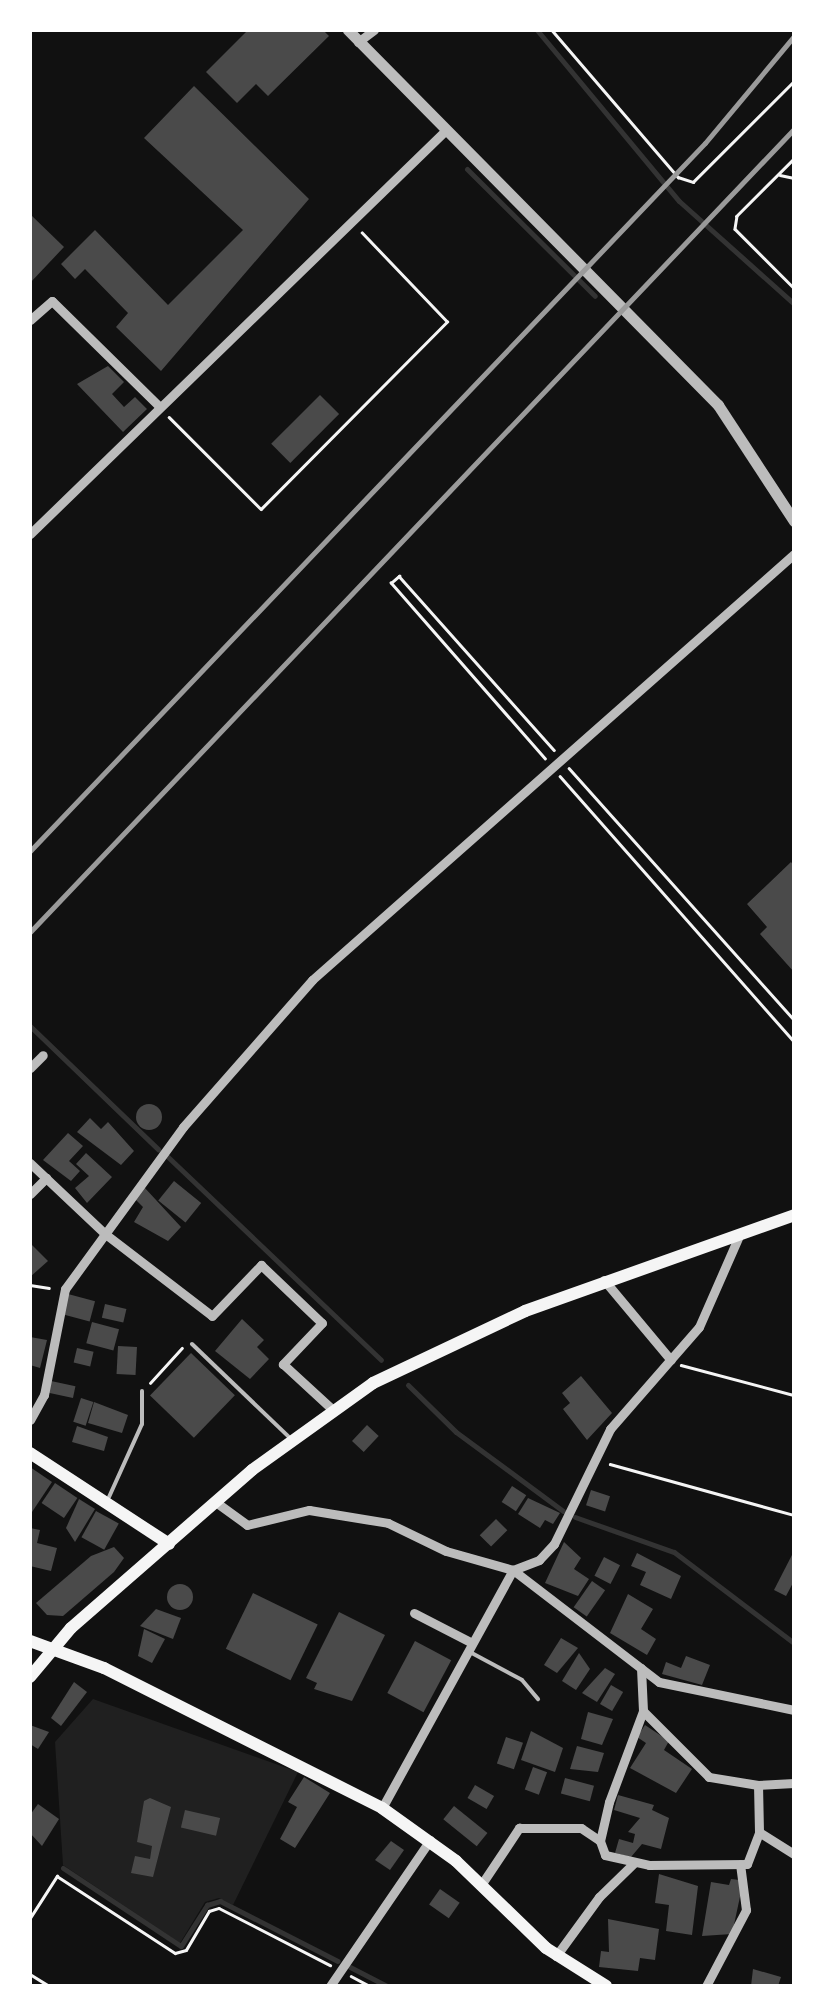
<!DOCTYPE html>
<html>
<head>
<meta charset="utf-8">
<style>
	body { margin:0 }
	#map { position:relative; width:824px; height:2016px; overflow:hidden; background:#111; font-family:"Zilla Slab",serif }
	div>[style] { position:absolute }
	.green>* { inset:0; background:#202020 }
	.stream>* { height:5px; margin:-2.5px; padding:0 2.5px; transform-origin:2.5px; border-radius:2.5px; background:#333 }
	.building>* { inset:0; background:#4a4a4a; transform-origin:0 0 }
	.round { border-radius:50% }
	.path>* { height:2.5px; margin:-1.25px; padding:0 1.25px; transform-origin:1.25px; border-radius:1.25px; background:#f5f5f5 }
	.service>* { height:4px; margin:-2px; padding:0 2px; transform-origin:2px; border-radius:2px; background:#bcbcbc }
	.minor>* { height:9px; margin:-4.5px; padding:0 4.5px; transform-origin:4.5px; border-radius:4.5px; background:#bcbcbc }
	.tertiary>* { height:11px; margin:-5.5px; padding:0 5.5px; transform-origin:5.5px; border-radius:5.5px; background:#bcbcbc }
	.secondary>* { height:12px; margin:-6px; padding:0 6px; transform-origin:6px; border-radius:6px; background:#f5f5f5 }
	.rail>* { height:5px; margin:-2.5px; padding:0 2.5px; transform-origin:2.5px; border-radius:2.5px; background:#9a9a9a }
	span { translate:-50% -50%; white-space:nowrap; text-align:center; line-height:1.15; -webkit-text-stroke:9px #fff; paint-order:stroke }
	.frame { position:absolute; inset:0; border:32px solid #fff; pointer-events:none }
</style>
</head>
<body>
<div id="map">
	<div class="green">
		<i style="clip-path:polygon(93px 1699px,298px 1772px,233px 1905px,219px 1898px,205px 1902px,180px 1943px,63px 1865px,55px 1742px)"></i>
	</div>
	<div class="stream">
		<i style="left:537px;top:30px;width:222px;rotate:50.3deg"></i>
		<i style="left:679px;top:201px;width:154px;rotate:41.8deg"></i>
		<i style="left:467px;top:169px;width:180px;rotate:44.8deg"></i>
		<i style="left:30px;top:1026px;width:178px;rotate:43.9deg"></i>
		<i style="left:168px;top:1157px;width:294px;rotate:43.6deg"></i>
		<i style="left:408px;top:1385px;width:67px;rotate:44.4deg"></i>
		<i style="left:456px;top:1432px;width:133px;rotate:36.4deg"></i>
		<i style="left:575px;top:1517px;width:105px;rotate:19.5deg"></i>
		<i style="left:674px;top:1552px;width:151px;rotate:37.2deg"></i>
		<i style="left:63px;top:1868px;width:141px;rotate:33.5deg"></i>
		<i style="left:181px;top:1946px;width:49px;rotate:-57.6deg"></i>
		<i style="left:207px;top:1905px;width:14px;rotate:-17deg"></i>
		<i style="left:220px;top:1901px;width:132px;rotate:27deg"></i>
		<i style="left:350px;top:1967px;width:42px;rotate:27.2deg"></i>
	</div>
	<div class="building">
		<i style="clip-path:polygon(248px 30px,323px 30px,329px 36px,268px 96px,256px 84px,237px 103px,206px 72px)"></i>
		<i style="clip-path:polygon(194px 86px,309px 199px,161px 371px,116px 327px,128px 313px,85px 269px,75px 279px,61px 264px,95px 230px,168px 305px,243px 230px,144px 138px)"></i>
		<i style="clip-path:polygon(30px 214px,64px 247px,30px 283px)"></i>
		<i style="clip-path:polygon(108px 366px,124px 382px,112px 394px,124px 407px,135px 397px,147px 409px,123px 432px,77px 384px)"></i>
		<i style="left:320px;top:395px;width:27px;height:69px;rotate:45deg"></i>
		<i style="clip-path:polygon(791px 862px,794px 866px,794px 972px,760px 934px,767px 927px,747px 904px)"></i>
		<i class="round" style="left:136px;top:1104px;width:26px;height:26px"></i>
		<i style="clip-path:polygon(90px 1118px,101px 1129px,108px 1122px,134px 1151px,121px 1165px,77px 1132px)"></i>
		<i style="clip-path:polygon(68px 1133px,83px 1146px,69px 1161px,80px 1171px,71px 1181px,43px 1160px)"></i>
		<i style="clip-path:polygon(86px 1153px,112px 1177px,87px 1203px,75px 1188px,89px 1176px,76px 1164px)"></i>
		<i style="left:174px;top:1181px;width:35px;height:25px;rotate:39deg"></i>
		<i style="clip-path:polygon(144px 1187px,181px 1227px,168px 1241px,134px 1222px,143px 1207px,134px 1198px)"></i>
		<i style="clip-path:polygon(30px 1243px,48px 1261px,30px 1277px)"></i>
		<i style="left:68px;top:1294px;width:28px;height:21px;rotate:15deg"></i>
		<i style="left:105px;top:1304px;width:22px;height:14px;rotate:13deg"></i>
		<i style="clip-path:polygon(242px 1319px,264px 1340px,257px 1347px,269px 1359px,250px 1379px,215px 1351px)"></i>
		<i style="left:92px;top:1322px;width:28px;height:22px;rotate:15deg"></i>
		<i style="clip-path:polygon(30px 1337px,47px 1340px,40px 1368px,30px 1365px)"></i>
		<i style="left:118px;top:1346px;width:19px;height:28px;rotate:3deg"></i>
		<i style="left:77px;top:1348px;width:17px;height:15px;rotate:13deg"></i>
		<i style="left:191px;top:1353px;width:61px;height:59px;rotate:44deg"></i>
		<i style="clip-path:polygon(581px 1376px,612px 1413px,587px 1440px,563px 1409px,570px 1403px,562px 1393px)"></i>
		<i style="left:51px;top:1381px;width:25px;height:12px;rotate:12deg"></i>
		<i style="left:81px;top:1398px;width:13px;height:25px;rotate:18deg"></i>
		<i style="clip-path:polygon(94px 1402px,128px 1415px,122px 1433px,88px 1423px)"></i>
		<i style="left:367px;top:1425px;width:16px;height:22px;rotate:43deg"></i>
		<i style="clip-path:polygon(77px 1426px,108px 1437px,104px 1451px,72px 1442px)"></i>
		<i style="clip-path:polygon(30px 1467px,52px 1482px,30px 1515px)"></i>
		<i style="left:55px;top:1483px;width:27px;height:24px;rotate:34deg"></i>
		<i style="left:512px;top:1486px;width:17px;height:19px;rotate:33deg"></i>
		<i style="left:591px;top:1490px;width:20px;height:16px;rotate:18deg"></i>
		<i style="clip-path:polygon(528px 1498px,560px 1513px,553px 1524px,545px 1520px,540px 1528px,518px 1514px)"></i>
		<i style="clip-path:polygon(79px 1499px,95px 1509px,75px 1542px,66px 1528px)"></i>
		<i style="left:96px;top:1511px;width:26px;height:30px;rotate:29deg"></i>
		<i style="left:496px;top:1519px;width:16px;height:23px;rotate:45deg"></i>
		<i style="clip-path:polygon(30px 1528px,40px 1530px,37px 1543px,57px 1548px,51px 1571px,30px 1566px)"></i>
		<i style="clip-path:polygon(564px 1542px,581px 1558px,574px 1569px,589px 1579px,578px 1596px,545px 1583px)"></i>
		<i style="clip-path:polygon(114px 1547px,124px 1558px,114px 1572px,63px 1616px,47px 1615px,36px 1603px,91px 1556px)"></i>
		<i style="clip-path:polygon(794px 1551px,794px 1581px,786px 1596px,774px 1590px)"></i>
		<i style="clip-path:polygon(637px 1553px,681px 1576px,671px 1599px,640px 1585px,646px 1572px,631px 1566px)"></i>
		<i style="left:604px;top:1557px;width:18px;height:21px;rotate:27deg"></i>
		<i style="left:592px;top:1581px;width:16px;height:32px;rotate:35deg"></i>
		<i class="round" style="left:167px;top:1584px;width:26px;height:26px"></i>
		<i style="left:253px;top:1593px;width:72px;height:62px;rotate:26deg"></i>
		<i style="clip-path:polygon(628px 1594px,653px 1609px,641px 1629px,656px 1639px,647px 1655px,610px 1633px)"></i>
		<i style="clip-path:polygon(156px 1609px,181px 1618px,173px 1639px,140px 1626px)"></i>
		<i style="clip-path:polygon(339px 1612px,385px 1635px,352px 1701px,314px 1689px,317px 1683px,306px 1678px)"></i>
		<i style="clip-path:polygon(144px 1629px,165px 1639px,152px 1663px,138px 1656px)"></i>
		<i style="clip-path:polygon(561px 1638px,578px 1648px,557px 1673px,544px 1665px)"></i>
		<i style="left:415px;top:1641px;width:41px;height:59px;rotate:28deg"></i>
		<i style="clip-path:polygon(579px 1653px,590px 1669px,576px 1690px,562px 1681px)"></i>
		<i style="clip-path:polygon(686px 1656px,710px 1665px,702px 1685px,662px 1674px,666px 1662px,681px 1668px)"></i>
		<i style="clip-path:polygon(605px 1668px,615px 1674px,597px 1702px,582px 1693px)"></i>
		<i style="clip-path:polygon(74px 1682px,87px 1692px,61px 1726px,51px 1718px)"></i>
		<i style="left:611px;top:1685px;width:14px;height:22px;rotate:30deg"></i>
		<i style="clip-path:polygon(588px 1712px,613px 1719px,602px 1745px,581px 1739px)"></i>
		<i style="clip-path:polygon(30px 1725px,49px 1732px,38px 1749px,30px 1744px)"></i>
		<i style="clip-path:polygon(645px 1725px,669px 1741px,664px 1750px,692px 1769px,676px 1793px,630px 1768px,646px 1743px,637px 1737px)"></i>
		<i style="clip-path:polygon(531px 1731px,563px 1748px,555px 1772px,521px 1760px)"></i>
		<i style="left:506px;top:1737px;width:18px;height:28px;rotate:19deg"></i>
		<i style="clip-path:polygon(577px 1746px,604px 1753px,598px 1772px,570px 1769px)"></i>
		<i style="left:533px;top:1767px;width:15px;height:24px;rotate:20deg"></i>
		<i style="clip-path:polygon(304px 1777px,330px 1793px,295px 1848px,280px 1839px,297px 1807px,288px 1802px)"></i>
		<i style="left:565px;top:1778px;width:30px;height:16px;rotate:15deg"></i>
		<i style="left:475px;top:1785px;width:22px;height:15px;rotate:30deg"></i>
		<i style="clip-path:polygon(618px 1795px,654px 1805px,652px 1810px,669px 1818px,661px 1849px,642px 1844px,631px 1857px,615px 1853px,619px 1839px,633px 1843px,635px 1834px,628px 1832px,640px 1818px,614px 1810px)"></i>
		<i style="clip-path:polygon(150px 1798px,171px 1807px,153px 1877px,131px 1873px,135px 1856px,150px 1859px,152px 1846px,137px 1842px,144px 1801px)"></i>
		<i style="clip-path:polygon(38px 1804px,59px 1819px,42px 1846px,30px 1833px,30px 1815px)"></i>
		<i style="left:454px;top:1806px;width:43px;height:17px;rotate:39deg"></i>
		<i style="left:185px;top:1810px;width:36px;height:18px;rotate:13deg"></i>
		<i style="clip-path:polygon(391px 1841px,404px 1850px,390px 1870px,375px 1860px)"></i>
		<i style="clip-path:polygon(659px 1874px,698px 1886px,692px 1935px,666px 1931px,669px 1905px,655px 1903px)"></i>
		<i style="clip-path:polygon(731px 1879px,740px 1880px,741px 1892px,732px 1934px,702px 1936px,711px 1882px,729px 1885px)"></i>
		<i style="left:440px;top:1889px;width:24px;height:19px;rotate:35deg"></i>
		<i style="clip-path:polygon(608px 1919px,659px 1929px,655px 1960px,640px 1958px,638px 1971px,599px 1967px,601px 1951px,609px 1952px)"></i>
		<i style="clip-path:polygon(753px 1969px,781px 1977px,778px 1986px,751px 1986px)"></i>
	</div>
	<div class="path">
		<i style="left:552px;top:30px;width:194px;rotate:49.4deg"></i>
		<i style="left:678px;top:177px;width:16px;rotate:18deg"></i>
		<i style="left:693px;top:182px;width:143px;rotate:-45deg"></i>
		<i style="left:794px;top:159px;width:81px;rotate:135deg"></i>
		<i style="left:737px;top:216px;width:13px;rotate:99deg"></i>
		<i style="left:735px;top:229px;width:83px;rotate:45deg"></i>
		<i style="left:780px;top:175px;width:14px;rotate:12deg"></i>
		<i style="left:169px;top:417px;width:130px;rotate:45deg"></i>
		<i style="left:261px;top:509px;width:264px;rotate:-45.2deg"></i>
		<i style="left:447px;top:322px;width:123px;rotate:-133.7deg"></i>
		<i style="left:545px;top:759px;width:234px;rotate:-131.2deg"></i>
		<i style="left:391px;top:583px;width:11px;rotate:-41deg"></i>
		<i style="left:399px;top:576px;width:233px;rotate:48.3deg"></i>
		<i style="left:569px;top:768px;width:338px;rotate:48.2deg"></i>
		<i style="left:560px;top:776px;width:354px;rotate:48.6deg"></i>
		<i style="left:30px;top:1285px;width:19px;rotate:9deg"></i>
		<i style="left:681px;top:1365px;width:117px;rotate:14.9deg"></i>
		<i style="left:150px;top:1383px;width:47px;rotate:-47.6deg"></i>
		<i style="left:610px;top:1464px;width:191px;rotate:15.5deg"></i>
		<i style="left:30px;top:1918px;width:50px;rotate:-57.3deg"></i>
		<i style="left:57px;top:1876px;width:141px;rotate:33.1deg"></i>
		<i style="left:175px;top:1953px;width:11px;rotate:-15deg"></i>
		<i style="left:186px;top:1950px;width:45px;rotate:-59.5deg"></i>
		<i style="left:209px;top:1911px;width:10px;rotate:-17deg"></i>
		<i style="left:219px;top:1908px;width:125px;rotate:27.2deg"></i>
		<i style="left:30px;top:1974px;width:22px;rotate:32deg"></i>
		<i style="left:351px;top:1976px;width:21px;rotate:28deg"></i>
	</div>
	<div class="service">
		<i style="left:192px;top:1344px;width:136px;rotate:43.8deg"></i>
		<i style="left:109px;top:1497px;width:80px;rotate:-65.7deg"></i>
		<i style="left:142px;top:1424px;width:33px;rotate:-90deg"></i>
		<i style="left:468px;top:1651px;width:61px;rotate:28.2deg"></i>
		<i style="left:522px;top:1680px;width:25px;rotate:50deg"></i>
	</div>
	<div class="minor">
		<i style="left:358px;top:42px;width:20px;rotate:-37deg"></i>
		<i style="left:30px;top:320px;width:29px;rotate:-41deg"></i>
		<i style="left:52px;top:301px;width:150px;rotate:44.5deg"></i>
		<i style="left:30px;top:534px;width:578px;rotate:-44.16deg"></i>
		<i style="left:30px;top:1068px;width:18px;rotate:-45deg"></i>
		<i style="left:30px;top:1163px;width:102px;rotate:43.4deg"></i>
		<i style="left:104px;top:1233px;width:136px;rotate:37.5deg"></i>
		<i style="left:212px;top:1316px;width:71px;rotate:-46.1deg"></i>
		<i style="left:261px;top:1265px;width:84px;rotate:43.6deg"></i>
		<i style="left:322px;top:1323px;width:57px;rotate:133.6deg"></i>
		<i style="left:283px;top:1364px;width:67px;rotate:42.6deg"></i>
		<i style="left:30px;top:1194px;width:23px;rotate:-45deg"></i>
		<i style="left:604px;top:1280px;width:104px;rotate:50.1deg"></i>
		<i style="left:30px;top:1420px;width:29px;rotate:-61deg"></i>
		<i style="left:44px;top:1395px;width:108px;rotate:-78.8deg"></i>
		<i style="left:65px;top:1289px;width:200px;rotate:-53.9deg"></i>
		<i style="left:183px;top:1127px;width:196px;rotate:-48.7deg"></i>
		<i style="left:312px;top:980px;width:643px;rotate:-41.47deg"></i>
		<i style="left:217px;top:1503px;width:37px;rotate:36deg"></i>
		<i style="left:247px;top:1525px;width:64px;rotate:-13.6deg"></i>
		<i style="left:309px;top:1510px;width:80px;rotate:9.3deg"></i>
		<i style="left:388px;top:1523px;width:64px;rotate:25.8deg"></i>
		<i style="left:446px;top:1551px;width:70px;rotate:15.8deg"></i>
		<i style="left:513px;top:1570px;width:184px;rotate:37.5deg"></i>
		<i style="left:659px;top:1682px;width:138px;rotate:11.7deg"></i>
		<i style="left:414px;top:1613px;width:65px;rotate:27.3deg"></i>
		<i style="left:641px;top:1668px;width:43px;rotate:87.3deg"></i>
		<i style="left:643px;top:1711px;width:97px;rotate:110.5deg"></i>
		<i style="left:609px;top:1802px;width:40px;rotate:103deg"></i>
		<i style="left:600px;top:1841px;width:15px;rotate:70deg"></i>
		<i style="left:605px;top:1855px;width:45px;rotate:12.8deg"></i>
		<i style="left:649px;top:1865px;width:98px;rotate:-0.6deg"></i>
		<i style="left:747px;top:1864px;width:34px;rotate:-69deg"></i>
		<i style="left:759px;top:1832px;width:47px;rotate:-91.2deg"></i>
		<i style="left:758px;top:1785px;width:50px;rotate:-170.7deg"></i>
		<i style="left:709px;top:1777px;width:93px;rotate:-135deg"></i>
		<i style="left:758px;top:1785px;width:36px;rotate:-3deg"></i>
		<i style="left:382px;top:1808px;width:272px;rotate:-61.2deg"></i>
		<i style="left:513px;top:1570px;width:28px;rotate:-21deg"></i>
		<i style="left:539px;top:1560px;width:22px;rotate:-47deg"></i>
		<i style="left:554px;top:1544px;width:128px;rotate:-64deg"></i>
		<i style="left:610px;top:1429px;width:135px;rotate:-48.9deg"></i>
		<i style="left:699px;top:1327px;width:97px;rotate:-66.3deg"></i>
		<i style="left:759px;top:1832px;width:41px;rotate:32.2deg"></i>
		<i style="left:481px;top:1885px;width:69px;rotate:-56.3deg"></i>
		<i style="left:519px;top:1828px;width:62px"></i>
		<i style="left:581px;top:1828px;width:23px;rotate:34deg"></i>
		<i style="left:556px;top:1956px;width:73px;rotate:-53.9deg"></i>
		<i style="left:599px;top:1897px;width:49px;rotate:-44.2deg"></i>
		<i style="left:330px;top:1986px;width:177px;rotate:-55.6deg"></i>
		<i style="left:706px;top:1986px;width:86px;rotate:-62.2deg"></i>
		<i style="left:746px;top:1910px;width:46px;rotate:-97.4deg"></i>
	</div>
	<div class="tertiary">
		<i style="left:348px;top:30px;width:527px;rotate:45.38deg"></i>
		<i style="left:718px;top:405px;width:139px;rotate:56.8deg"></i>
	</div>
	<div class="secondary">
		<i style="left:30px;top:1453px;width:166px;rotate:33.2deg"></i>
		<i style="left:30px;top:1641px;width:79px;rotate:20deg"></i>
		<i style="left:104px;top:1668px;width:311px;rotate:26.7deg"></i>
		<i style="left:382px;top:1808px;width:91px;rotate:35.6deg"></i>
		<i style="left:456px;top:1861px;width:125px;rotate:44deg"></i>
		<i style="left:546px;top:1948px;width:71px;rotate:32.3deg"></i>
		<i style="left:30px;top:1677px;width:64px;rotate:-50.1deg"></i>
		<i style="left:71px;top:1628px;width:240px;rotate:-41.1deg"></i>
		<i style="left:252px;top:1470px;width:149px;rotate:-35.7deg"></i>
		<i style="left:373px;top:1383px;width:168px;rotate:-25.3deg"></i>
		<i style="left:525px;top:1311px;width:286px;rotate:-19.6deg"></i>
	</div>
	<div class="rail">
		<i style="left:30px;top:851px;width:978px;rotate:-46.37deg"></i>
		<i style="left:705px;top:143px;width:139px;rotate:-50.2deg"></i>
		<i style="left:30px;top:932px;width:1108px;rotate:-46.43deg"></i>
	</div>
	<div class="frame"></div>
</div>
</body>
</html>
